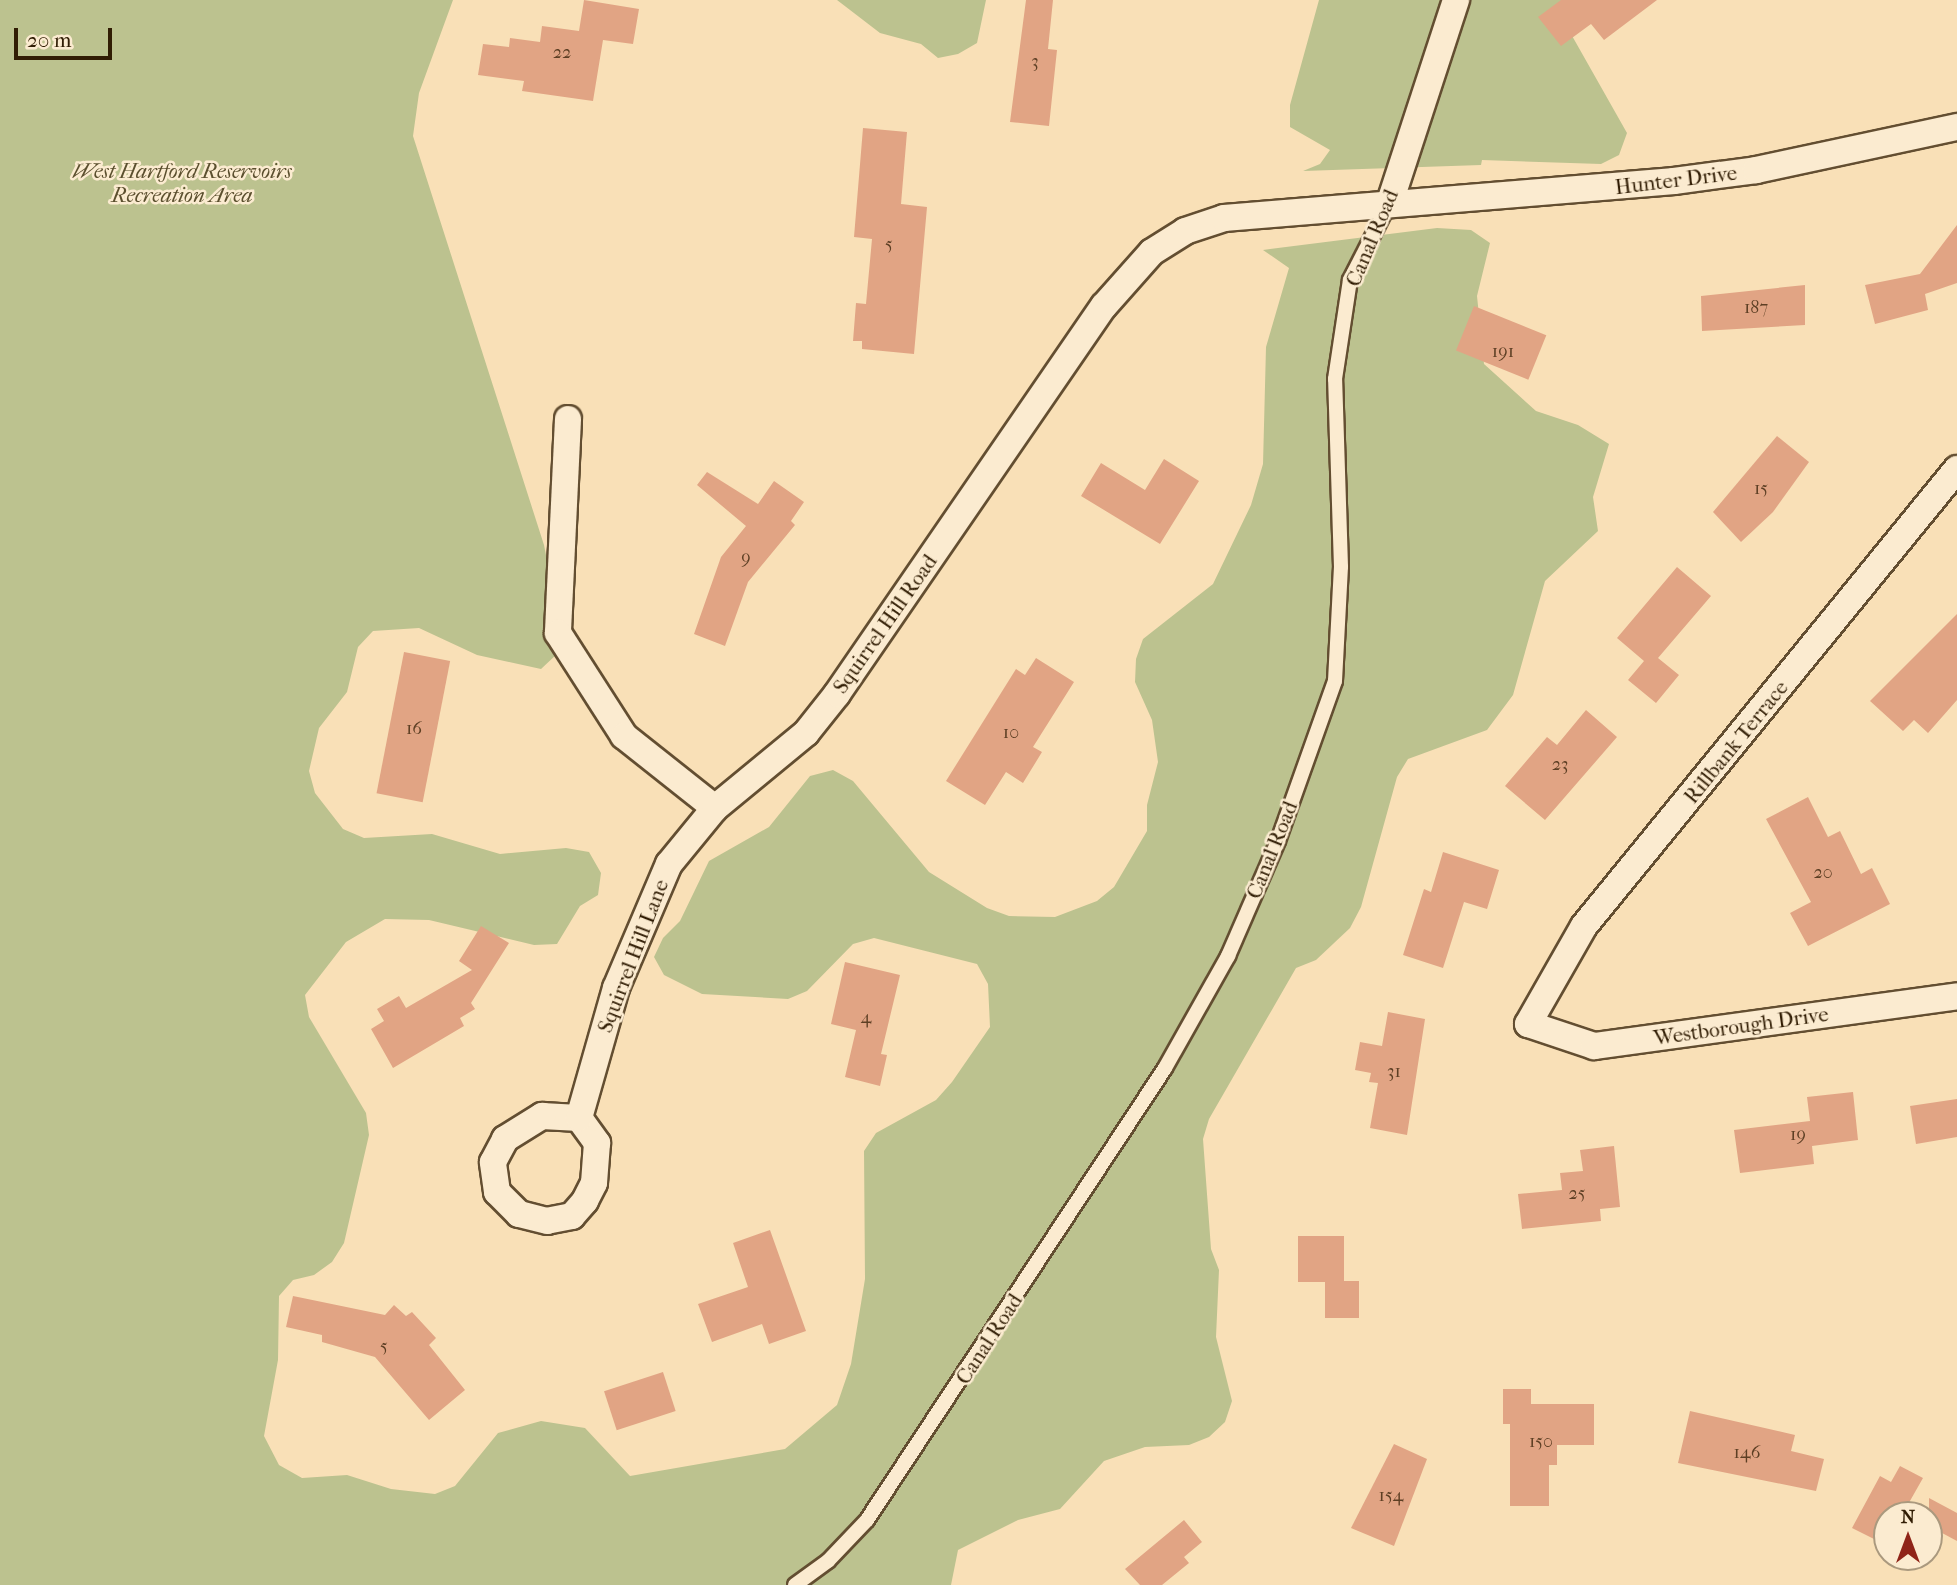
<!DOCTYPE html>
<html>
<head>
<meta charset="utf-8">
<style>
	body { margin:0 }
	#map { position:relative; width:1957px; height:1585px; overflow:hidden; background:#f9e0b7; font-family:"IM FELL French Canon",serif }
	div>[style] { position:absolute }
	.green>* { inset:0; background:#bcc28f }
	.building>* { inset:0; background:#e1a484; transform-origin:0 0 }
	.roads { filter:drop-shadow(2px 0 #634e31) drop-shadow(-2px 0 #634e31) drop-shadow(0 2px #634e31) drop-shadow(0 -2px #634e31) }
	.service>* { height:14px; margin:-7px; padding:0 7px; transform-origin:7px; border-radius:7px; background:#fbebd0 }
	.minor>* { height:26px; margin:-13px; padding:0 13px; transform-origin:13px; border-radius:13px; background:#fbebd0 }
	span { translate:-50% -50%; white-space:nowrap; text-align:center; line-height:1.15; -webkit-text-stroke:5px #fbebd0; paint-order:stroke }
	.number-label { font-size:18px; color:#5d3f24 }
	.number-label span { -webkit-text-stroke-width:0 }
	.park-label { font-size:21px; color:#5b4f2e; font-style:italic }
	.street-label { font-size:21px; color:#311d04 }
	.north { position:absolute; left:1873px; top:1501px; width:70px; height:70px; box-sizing:border-box; background:#fbebd0; border:2px solid #aa997e; border-radius:50%; rotate:0deg; font-size:19px; font-weight:700; line-height:28px; text-align:center; color:#311d04 }
	.north::after { content:''; display:block; margin:auto; width:24px; height:32px; background:#8f2418; clip-path:polygon(50% 0,100% 100%,50% 72%,0 100%) }
	.scale { position:absolute; left:14px; top:28px; width:98px; height:32px; box-sizing:border-box; border:4px solid #311d04; border-top:0; padding-left:9px; font-size:21px; line-height:24px; white-space:nowrap; color:#311d04; -webkit-text-stroke:5px #fbebd0; paint-order:stroke }
</style>
</head>
<body>
<div id="map">
	<div class="green">
		<i style="clip-path:polygon(0 0,453px 0,419px 93px,413px 136px,544px 545px,561px 631px,557px 654px,541px 669px,477px 655px,419px 628px,373px 631px,358px 647px,347px 692px,319px 728px,309px 771px,315px 793px,343px 829px,364px 838px,432px 834px,500px 854px,566px 848px,589px 852px,601px 873px,598px 895px,580px 906px,557px 944px,534px 945px,429px 920px,385px 919px,346px 942px,305px 995px,309px 1017px,366px 1113px,369px 1135px,344px 1243px,332px 1262px,314px 1275px,293px 1280px,279px 1296px,278px 1360px,264px 1436px,279px 1465px,302px 1478px,347px 1475px,391px 1489px,435px 1494px,455px 1486px,498px 1433px,541px 1421px,585px 1428px,630px 1476px,785px 1449px,837px 1405px,851px 1364px,865px 1279px,864px 1151px,876px 1133px,936px 1100px,952px 1082px,990px 1027px,988px 984px,977px 964px,874px 938px,853px 944px,807px 991px,788px 999px,702px 994px,664px 975px,654px 957px,663px 938px,680px 921px,709px 861px,769px 827px,810px 776px,833px 770px,853px 781px,929px 872px,987px 908px,1009px 916px,1055px 917px,1097px 901px,1114px 887px,1147px 831px,1147px 805px,1158px 762px,1152px 720px,1135px 682px,1136px 659px,1143px 639px,1213px 584px,1251px 505px,1263px 464px,1266px 347px,1289px 268px,1263px 250px,1437px 228px,1471px 230px,1490px 243px,1477px 296px,1484px 364px,1536px 411px,1578px 425px,1609px 444px,1593px 497px,1598px 531px,1545px 581px,1513px 695px,1487px 730px,1408px 759px,1397px 777px,1361px 907px,1350px 928px,1316px 960px,1296px 968px,1209px 1119px,1203px 1139px,1211px 1249px,1219px 1270px,1216px 1337px,1232px 1401px,1225px 1422px,1209px 1437px,1189px 1445px,1145px 1447px,1104px 1461px,1060px 1509px,1018px 1520px,958px 1550px,951px 1585px,0 1585px)"></i>
		<i style="clip-path:polygon(837px 0,986px 0,977px 43px,958px 54px,938px 58px,921px 44px,880px 33px)"></i>
		<i style="clip-path:polygon(1319px 0,1564px 0,1571px 34px,1627px 133px,1619px 155px,1601px 164px,1482px 160px,1481px 165px,1303px 171px,1320px 164px,1330px 150px,1290px 127px,1290px 105px)"></i>
	</div>
	<div class="building">
		<i style="clip-path:polygon(584px 0,639px 9px,633px 44px,603px 40px,593px 101px,522px 91px,524px 81px,478px 75px,483px 44px,509px 47px,510px 38px,540px 42px,542px 26px,579px 31px)"></i>
		<i style="clip-path:polygon(1026px 0,1053px 0,1048px 49px,1057px 50px,1049px 126px,1010px 122px)"></i>
		<i style="clip-path:polygon(1561px 0,1657px 0,1604px 40px,1591px 24px,1561px 46px,1538px 17px)"></i>
		<i style="clip-path:polygon(863px 128px,907px 132px,901px 204px,927px 207px,914px 354px,862px 349px,862px 341px,853px 341px,856px 303px,866px 304px,872px 239px,854px 237px)"></i>
		<i style="clip-path:polygon(1957px 225px,1957px 283px,1925px 294px,1928px 310px,1875px 324px,1865px 285px,1920px 274px)"></i>
		<i style="clip-path:polygon(1805px 285px,1805px 325px,1702px 331px,1701px 296px)"></i>
		<i style="left:1474px;top:306px;width:78px;height:48px;rotate:22deg"></i>
		<i style="clip-path:polygon(1777px 436px,1809px 462px,1773px 512px,1741px 542px,1713px 512px)"></i>
		<i style="clip-path:polygon(1164px 459px,1199px 481px,1160px 544px,1081px 496px,1101px 463px,1145px 490px)"></i>
		<i style="clip-path:polygon(707px 472px,758px 504px,774px 481px,804px 502px,791px 521px,795px 525px,748px 582px,725px 646px,694px 634px,721px 557px,746px 526px,697px 485px)"></i>
		<i style="clip-path:polygon(1677px 567px,1711px 596px,1658px 658px,1679px 675px,1656px 703px,1628px 680px,1644px 661px,1617px 638px)"></i>
		<i style="clip-path:polygon(1957px 614px,1957px 700px,1928px 733px,1914px 720px,1903px 731px,1870px 701px)"></i>
		<i style="left:404px;top:652px;width:47px;height:144px;rotate:11deg"></i>
		<i style="clip-path:polygon(1036px 658px,1074px 682px,1033px 747px,1042px 752px,1023px 783px,1006px 772px,985px 805px,946px 781px,1016px 669px,1025px 675px)"></i>
		<i style="clip-path:polygon(1586px 710px,1617px 737px,1545px 820px,1505px 786px,1547px 737px,1557px 745px)"></i>
		<i style="clip-path:polygon(1808px 797px,1828px 837px,1840px 831px,1861px 874px,1872px 868px,1890px 904px,1808px 946px,1790px 913px,1811px 902px,1766px 819px)"></i>
		<i style="clip-path:polygon(1443px 852px,1499px 870px,1487px 909px,1464px 902px,1443px 968px,1403px 955px,1424px 889px,1431px 892px)"></i>
		<i style="clip-path:polygon(481px 926px,509px 943px,471px 1003px,475px 1009px,460px 1018px,464px 1026px,393px 1068px,371px 1029px,384px 1021px,377px 1009px,399px 996px,406px 1008px,472px 970px,459px 961px)"></i>
		<i style="clip-path:polygon(845px 962px,900px 975px,881px 1054px,887px 1055px,880px 1086px,845px 1077px,856px 1030px,831px 1024px)"></i>
		<i style="clip-path:polygon(1388px 1012px,1425px 1019px,1407px 1135px,1370px 1128px,1378px 1083px,1369px 1082px,1371px 1073px,1355px 1070px,1360px 1042px,1382px 1046px)"></i>
		<i style="clip-path:polygon(1853px 1092px,1858px 1140px,1812px 1146px,1814px 1164px,1740px 1173px,1734px 1130px,1810px 1121px,1807px 1097px)"></i>
		<i style="clip-path:polygon(1957px 1099px,1957px 1137px,1916px 1144px,1910px 1106px)"></i>
		<i style="clip-path:polygon(1614px 1146px,1620px 1207px,1600px 1209px,1601px 1221px,1522px 1229px,1518px 1194px,1562px 1190px,1560px 1173px,1583px 1171px,1580px 1150px)"></i>
		<i style="clip-path:polygon(770px 1230px,806px 1331px,769px 1344px,762px 1324px,712px 1342px,698px 1304px,748px 1287px,733px 1243px)"></i>
		<i style="clip-path:polygon(1298px 1236px,1344px 1236px,1344px 1281px,1359px 1281px,1359px 1318px,1325px 1318px,1325px 1282px,1298px 1282px)"></i>
		<i style="clip-path:polygon(293px 1296px,385px 1315px,394px 1305px,406px 1316px,412px 1312px,436px 1338px,429px 1345px,465px 1390px,429px 1420px,375px 1357px,322px 1342px,322px 1335px,286px 1327px)"></i>
		<i style="left:663px;top:1372px;width:41px;height:62px;rotate:72deg"></i>
		<i style="clip-path:polygon(1503px 1389px,1531px 1389px,1531px 1404px,1594px 1404px,1594px 1445px,1557px 1445px,1557px 1465px,1549px 1465px,1549px 1506px,1510px 1506px,1510px 1424px,1503px 1424px)"></i>
		<i style="clip-path:polygon(1690px 1411px,1795px 1435px,1791px 1451px,1824px 1459px,1816px 1491px,1678px 1463px)"></i>
		<i style="clip-path:polygon(1394px 1444px,1427px 1459px,1394px 1546px,1351px 1528px)"></i>
		<i style="clip-path:polygon(1900px 1466px,1923px 1478px,1902px 1515px,1887px 1515px,1886px 1545px,1852px 1528px,1880px 1476px,1891px 1482px)"></i>
		<i style="clip-path:polygon(1929px 1498px,1957px 1513px,1957px 1541px,1929px 1526px)"></i>
		<i style="clip-path:polygon(1184px 1520px,1202px 1542px,1184px 1557px,1189px 1563px,1162px 1585px,1140px 1585px,1125px 1569px)"></i>
	</div>
	<div class="roads">
		<div class="service">
			<i style="left:795px;top:1585px;width:41px;rotate:-36deg"></i>
			<i style="left:828px;top:1561px;width:57px;rotate:-46.4deg"></i>
			<i style="left:867px;top:1520px;width:541px;rotate:-56.6deg"></i>
			<i style="left:1165px;top:1068px;width:129px;rotate:-60.6deg"></i>
			<i style="left:1228px;top:956px;width:125px;rotate:-66.5deg"></i>
			<i style="left:1278px;top:841px;width:170px;rotate:-70.4deg"></i>
			<i style="left:1335px;top:681px;width:114px;rotate:-87deg"></i>
			<i style="left:1341px;top:567px;width:188px;rotate:-91.8deg"></i>
			<i style="left:1335px;top:379px;width:100px;rotate:-81.4deg"></i>
			<i style="left:1350px;top:280px;width:88px;rotate:-62.9deg"></i>
		</div>
		<div class="minor">
			<i style="left:1390px;top:202px;width:213px;rotate:-71.9deg"></i>
			<i style="left:568px;top:419px;width:214px;rotate:92.7deg"></i>
			<i style="left:558px;top:633px;width:122px;rotate:57.3deg"></i>
			<i style="left:624px;top:736px;width:116px;rotate:38.4deg"></i>
			<i style="left:1957px;top:469px;width:590px;rotate:129.22deg"></i>
			<i style="left:1584px;top:926px;width:113px;rotate:119.7deg"></i>
			<i style="left:1528px;top:1024px;width:70px;rotate:18.4deg"></i>
			<i style="left:1594px;top:1046px;width:366px;rotate:-7.8deg"></i>
			<i style="left:542px;top:1116px;width:37px;rotate:3deg"></i>
			<i style="left:579px;top:1118px;width:31px;rotate:54deg"></i>
			<i style="left:597px;top:1143px;width:40px;rotate:94.3deg"></i>
			<i style="left:594px;top:1183px;width:20px;rotate:117deg"></i>
			<i style="left:585px;top:1201px;width:20px;rotate:131deg"></i>
			<i style="left:572px;top:1216px;width:25px;rotate:169deg"></i>
			<i style="left:547px;top:1221px;width:29px;rotate:-166deg"></i>
			<i style="left:519px;top:1214px;width:31px;rotate:-135deg"></i>
			<i style="left:497px;top:1192px;width:30px;rotate:-98deg"></i>
			<i style="left:493px;top:1162px;width:26px;rotate:-62deg"></i>
			<i style="left:505px;top:1139px;width:44px;rotate:-31.9deg"></i>
			<i style="left:579px;top:1118px;width:135px;rotate:-74.1deg"></i>
			<i style="left:616px;top:988px;width:135px;rotate:-66.9deg"></i>
			<i style="left:669px;top:864px;width:72px;rotate:-50.6deg"></i>
			<i style="left:715px;top:808px;width:118px;rotate:-39.5deg"></i>
			<i style="left:806px;top:733px;width:50px;rotate:-51.5deg"></i>
			<i style="left:837px;top:694px;width:471px;rotate:-55.5deg"></i>
			<i style="left:1104px;top:306px;width:72px;rotate:-48.4deg"></i>
			<i style="left:1152px;top:252px;width:39px;rotate:-32deg"></i>
			<i style="left:1185px;top:231px;width:41px;rotate:-18.4deg"></i>
			<i style="left:1224px;top:218px;width:452px;rotate:-4.7deg"></i>
			<i style="left:1674px;top:181px;width:83px;rotate:-7.6deg"></i>
			<i style="left:1756px;top:170px;width:206px;rotate:-12.1deg"></i>
		</div>
	</div>
	<div class="number-label">
		<span style="left:562px;top:53px">22</span>
		<span style="left:1035px;top:62px">3</span>
		<span style="left:889px;top:245px">5</span>
		<span style="left:1756px;top:308px">187</span>
		<span style="left:1503px;top:352px">191</span>
		<span style="left:1761px;top:489px">15</span>
		<span style="left:746px;top:558px">9</span>
		<span style="left:414px;top:729px">16</span>
		<span style="left:1011px;top:733px">10</span>
		<span style="left:1560px;top:765px">23</span>
		<span style="left:1823px;top:873px">20</span>
		<span style="left:866px;top:1018px">4</span>
		<span style="left:1394px;top:1072px">31</span>
		<span style="left:1798px;top:1135px">19</span>
		<span style="left:1577px;top:1194px">25</span>
		<span style="left:384px;top:1347px">5</span>
		<span style="left:1541px;top:1442px">150</span>
		<span style="left:1747px;top:1453px">146</span>
		<span style="left:1391px;top:1496px">154</span>
	</div>
	<div class="park-label">
		<span style="left:182px;top:183px">West Hartford Reservoirs<br>Recreation Area</span>
	</div>
	<div class="street-label">
		<span style="left:1676px;top:180px;rotate:-7deg">Hunter Drive</span>
		<span style="left:1372px;top:238px;rotate:-67deg">Canal Road</span>
		<span style="left:885px;top:624px;rotate:-55deg">Squirrel Hill Road</span>
		<span style="left:1736px;top:742px;rotate:-51deg">Rillbank Terrace</span>
		<span style="left:1272px;top:850px;rotate:-68deg">Canal Road</span>
		<span style="left:633px;top:956px;rotate:-69deg">Squirrel Hill Lane</span>
		<span style="left:1741px;top:1026px;rotate:-8deg">Westborough Drive</span>
		<span style="left:989px;top:1339px;rotate:-57deg">Canal Road</span>
	</div>
	<div class="north">N</div>
	<div class="scale">20 m</div>
</div>
</body>
</html>
